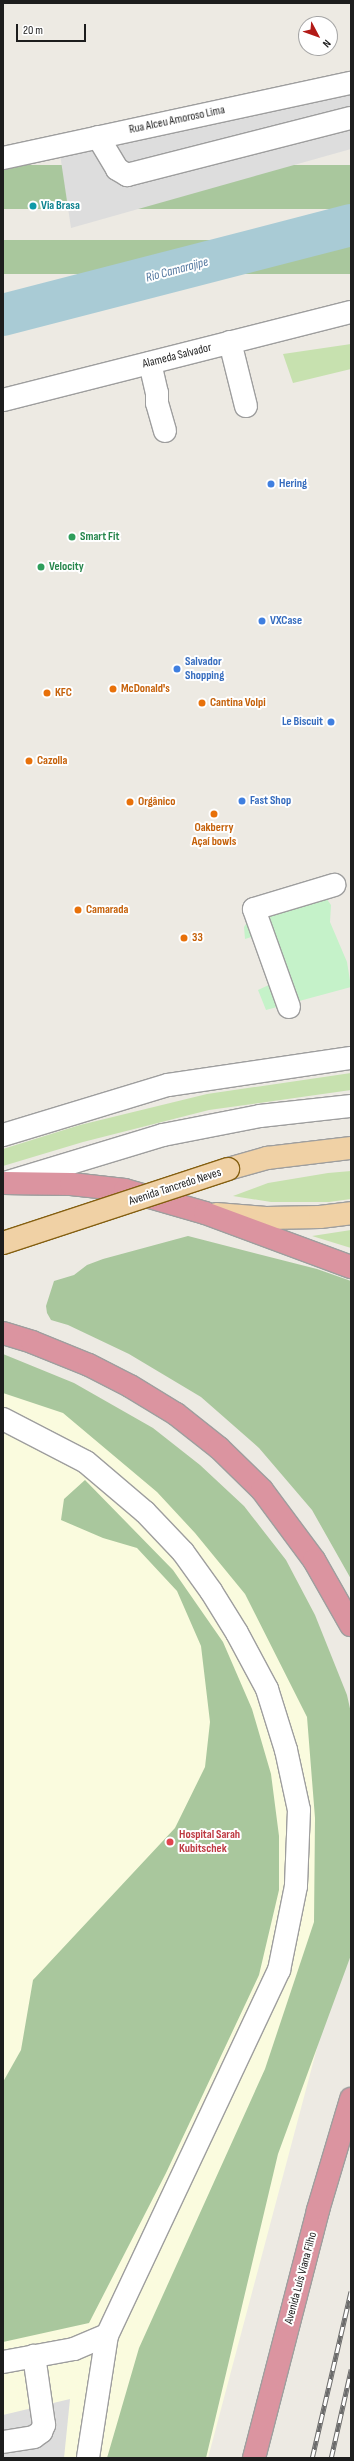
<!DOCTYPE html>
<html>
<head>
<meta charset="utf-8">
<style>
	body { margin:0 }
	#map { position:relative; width:354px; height:2461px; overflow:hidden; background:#edeae3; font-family:"Sofia Sans Condensed",sans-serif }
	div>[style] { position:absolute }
	.education>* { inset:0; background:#fafbde }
	.grass>* { inset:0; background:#c7e1af }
	.forest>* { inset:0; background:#a9c79d; transform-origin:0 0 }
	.park>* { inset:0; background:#c5f2c9 }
	.parking>* { inset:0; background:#ddd }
	.river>* { height:42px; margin:-21px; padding:0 21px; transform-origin:21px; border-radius:21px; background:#a9cbd5 }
	.roads { filter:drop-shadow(1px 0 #9e9e9e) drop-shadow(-1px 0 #9e9e9e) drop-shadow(0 1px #9e9e9e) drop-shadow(0 -1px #9e9e9e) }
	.minor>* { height:22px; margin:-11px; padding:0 11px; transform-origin:11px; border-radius:11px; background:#fff }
	.major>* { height:22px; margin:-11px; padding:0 11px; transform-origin:11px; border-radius:11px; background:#f0d1a5 }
	.highway>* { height:22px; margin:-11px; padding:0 11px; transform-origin:11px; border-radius:11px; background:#db94a0 }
	.rail>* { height:4.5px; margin-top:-2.25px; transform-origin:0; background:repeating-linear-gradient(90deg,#fff 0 9px,#6b6b6b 0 18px); box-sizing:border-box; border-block:1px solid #6b6b6b }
	.bridges { filter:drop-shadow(1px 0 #845f11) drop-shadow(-1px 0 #845f11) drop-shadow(0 1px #845f11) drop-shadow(0 -1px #845f11) }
	.major-bridge>* { height:22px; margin:-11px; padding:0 11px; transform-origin:11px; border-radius:11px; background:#f0d1a5 }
	.dots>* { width:11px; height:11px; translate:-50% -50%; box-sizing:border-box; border:2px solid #fff; border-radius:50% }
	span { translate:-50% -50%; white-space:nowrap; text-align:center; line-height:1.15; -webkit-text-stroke:4px #fff; paint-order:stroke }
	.street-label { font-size:12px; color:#1d1d1d }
	.culture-label { font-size:12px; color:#0d838f; font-weight:700 }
	.left { translate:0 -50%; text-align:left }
	.shop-label { font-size:12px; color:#366cbe; font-weight:700 }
	.right { translate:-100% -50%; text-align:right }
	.leisure-label { font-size:12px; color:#27864d; font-weight:700 }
	.food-label { font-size:12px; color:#c56008; font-weight:700 }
	.health-label { font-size:12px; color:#be3a42; font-weight:700 }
	.water-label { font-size:13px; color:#5579a0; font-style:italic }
	.frame { position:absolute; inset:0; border:4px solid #1d1d1d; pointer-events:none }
	.north { position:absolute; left:298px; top:16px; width:40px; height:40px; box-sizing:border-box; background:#fff; border:1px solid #a5a5a5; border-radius:50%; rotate:131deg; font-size:11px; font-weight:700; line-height:16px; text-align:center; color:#1d1d1d }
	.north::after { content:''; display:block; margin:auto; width:14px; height:18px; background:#b21a17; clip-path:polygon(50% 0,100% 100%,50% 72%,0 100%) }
	.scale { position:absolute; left:16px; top:24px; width:70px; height:18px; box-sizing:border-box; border:2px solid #1d1d1d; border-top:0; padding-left:5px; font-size:12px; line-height:14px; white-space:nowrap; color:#1d1d1d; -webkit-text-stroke:3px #fff; paint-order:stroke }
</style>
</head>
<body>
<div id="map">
	<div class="education">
		<i style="clip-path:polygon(3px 1375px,142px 1439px,336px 1716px,338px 1969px,208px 2458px,3px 2458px)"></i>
	</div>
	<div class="grass">
		<i style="clip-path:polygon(351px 344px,351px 369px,293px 383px,283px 354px)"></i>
		<i style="clip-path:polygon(351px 1073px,351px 1090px,209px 1110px,83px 1142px,3px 1166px,3px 1149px,80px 1125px,207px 1094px)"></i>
		<i style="clip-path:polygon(351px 1171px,351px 1199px,329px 1202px,271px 1202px,233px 1196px,268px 1183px,328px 1173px)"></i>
		<i style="clip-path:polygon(351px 1230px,351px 1248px,312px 1236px)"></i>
	</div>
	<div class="forest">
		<i style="left:351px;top:165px;width:44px;height:360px;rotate:90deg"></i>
		<i style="left:351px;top:240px;width:34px;height:360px;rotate:90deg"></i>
		<i style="clip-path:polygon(188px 1236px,317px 1269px,351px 1281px,351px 1579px,312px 1510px,259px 1448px,201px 1397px,129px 1354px,68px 1325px,51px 1320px,47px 1313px,46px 1306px,54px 1281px,74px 1275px,87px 1265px,103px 1259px)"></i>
		<i style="clip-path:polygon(3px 1354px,74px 1383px,153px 1428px,200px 1465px,244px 1506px,286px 1560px,315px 1615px,347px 1695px,351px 1713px,351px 1955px,278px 2154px,206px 2458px,107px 2458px,139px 2348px,265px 2069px,314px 1922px,315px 1818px,307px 1717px,245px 1594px,195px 1533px,157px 1492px,63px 1413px,3px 1393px)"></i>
		<i style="clip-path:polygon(85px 1480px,173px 1570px,223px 1642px,252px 1709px,271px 1774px,279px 1836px,279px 1890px,259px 1975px,166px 2173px,89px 2323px,3px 2342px,3px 2082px,21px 2050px,33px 1980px,175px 1828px,205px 1767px,210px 1722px,201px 1646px,177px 1591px,137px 1548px,103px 1538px,61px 1520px,64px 1499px)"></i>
	</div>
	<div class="park">
		<i style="clip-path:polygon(326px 898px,331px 905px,330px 922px,347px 962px,351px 987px,266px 1010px,258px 990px,273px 983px,261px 934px,245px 939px,244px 927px,252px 915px)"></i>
	</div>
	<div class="parking">
		<i style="clip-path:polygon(351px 91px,351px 149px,71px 228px,60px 154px)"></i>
		<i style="clip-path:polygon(70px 2399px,64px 2458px,3px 2458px,3px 2415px)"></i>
	</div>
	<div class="river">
		<i style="left:3px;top:315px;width:359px;rotate:-14.5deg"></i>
	</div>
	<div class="roads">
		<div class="minor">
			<i style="left:98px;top:137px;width:37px;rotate:59deg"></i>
			<i style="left:117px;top:169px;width:12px;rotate:31deg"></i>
			<i style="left:127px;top:175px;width:231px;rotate:-14.3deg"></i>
			<i style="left:3px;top:158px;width:356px;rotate:-12.2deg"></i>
			<i style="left:230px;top:342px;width:66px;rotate:76deg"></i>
			<i style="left:150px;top:363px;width:31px;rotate:77deg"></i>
			<i style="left:157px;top:393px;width:10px;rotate:90deg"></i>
			<i style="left:157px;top:403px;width:29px;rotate:74deg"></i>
			<i style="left:3px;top:400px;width:359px;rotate:-14.2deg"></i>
			<i style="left:289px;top:1007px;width:104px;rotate:-109.7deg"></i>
			<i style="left:254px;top:909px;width:84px;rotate:-16.7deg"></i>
			<i style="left:3px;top:1135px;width:172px;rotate:-16.9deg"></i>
			<i style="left:168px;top:1085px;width:185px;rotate:-8.4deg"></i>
			<i style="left:8px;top:1182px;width:162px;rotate:-16.9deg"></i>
			<i style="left:163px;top:1135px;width:99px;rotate:-11.1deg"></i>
			<i style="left:260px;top:1116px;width:92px;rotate:-6.3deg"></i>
			<i style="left:3px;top:1419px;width:93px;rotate:27.4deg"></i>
			<i style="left:86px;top:1462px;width:77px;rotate:40.3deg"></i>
			<i style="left:145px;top:1512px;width:55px;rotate:46.5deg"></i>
			<i style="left:183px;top:1552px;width:48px;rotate:54.3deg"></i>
			<i style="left:211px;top:1591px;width:49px;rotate:58.2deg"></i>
			<i style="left:237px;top:1633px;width:64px;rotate:61.8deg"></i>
			<i style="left:267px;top:1689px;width:64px;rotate:72.7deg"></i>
			<i style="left:286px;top:1750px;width:61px;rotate:77.8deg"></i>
			<i style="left:299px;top:1810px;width:76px;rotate:92.3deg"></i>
			<i style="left:296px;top:1886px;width:86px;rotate:101.4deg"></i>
			<i style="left:279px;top:1970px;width:403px;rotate:115.2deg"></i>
			<i style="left:107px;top:2335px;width:124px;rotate:98.8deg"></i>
			<i style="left:3px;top:2362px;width:72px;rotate:-10.4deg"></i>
			<i style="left:74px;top:2349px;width:36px;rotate:-23deg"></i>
			<i style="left:3px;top:2442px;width:31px;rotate:-9deg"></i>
			<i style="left:34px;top:2437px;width:9px;rotate:-36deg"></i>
			<i style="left:41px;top:2432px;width:8px;rotate:-67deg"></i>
			<i style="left:44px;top:2425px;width:70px;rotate:-98.2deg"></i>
		</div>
		<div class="major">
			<i style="left:228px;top:1169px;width:41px;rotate:-15.8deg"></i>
			<i style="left:267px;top:1158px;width:85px;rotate:-6.8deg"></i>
			<i style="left:216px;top:1214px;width:50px;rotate:4.6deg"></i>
			<i style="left:266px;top:1218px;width:54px;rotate:-1.1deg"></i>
			<i style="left:320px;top:1217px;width:31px;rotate:-7deg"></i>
		</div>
		<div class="highway">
			<i style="left:4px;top:1183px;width:67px;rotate:0.9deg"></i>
			<i style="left:71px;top:1184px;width:54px;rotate:6.3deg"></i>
			<i style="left:125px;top:1190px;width:83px;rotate:16deg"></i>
			<i style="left:205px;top:1213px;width:156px;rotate:20.3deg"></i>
			<i style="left:3px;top:1333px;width:30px;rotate:17deg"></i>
			<i style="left:32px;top:1342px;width:61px;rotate:22deg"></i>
			<i style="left:89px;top:1365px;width:46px;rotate:27.1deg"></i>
			<i style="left:130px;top:1386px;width:54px;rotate:31.3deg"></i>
			<i style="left:176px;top:1414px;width:55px;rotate:38.3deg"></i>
			<i style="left:219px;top:1448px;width:60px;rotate:44.3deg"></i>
			<i style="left:262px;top:1490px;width:87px;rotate:53.4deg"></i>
			<i style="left:314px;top:1560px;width:75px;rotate:60.4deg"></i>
			<i style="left:254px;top:2458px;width:256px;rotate:-75.5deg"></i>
			<i style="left:318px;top:2210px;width:116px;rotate:-73.4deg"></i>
		</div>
	</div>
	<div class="rail">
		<i style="left:312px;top:2458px;width:171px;rotate:-76.9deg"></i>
		<i style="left:331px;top:2458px;width:91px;rotate:-77.3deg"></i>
	</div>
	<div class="bridges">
		<div class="major-bridge">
			<i style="left:3px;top:1243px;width:237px;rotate:-18.2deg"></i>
		</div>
	</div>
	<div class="dots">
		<i style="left:33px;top:206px;background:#0f9aa8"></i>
		<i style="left:271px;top:484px;background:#3f7fe0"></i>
		<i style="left:72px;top:537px;background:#2e9e5b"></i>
		<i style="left:41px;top:567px;background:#2e9e5b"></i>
		<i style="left:262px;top:621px;background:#3f7fe0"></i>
		<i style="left:177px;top:669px;background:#3f7fe0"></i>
		<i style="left:113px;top:689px;background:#e8710a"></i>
		<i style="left:47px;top:693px;background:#e8710a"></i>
		<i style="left:202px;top:703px;background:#e8710a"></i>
		<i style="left:331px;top:722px;background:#3f7fe0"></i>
		<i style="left:29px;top:761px;background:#e8710a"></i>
		<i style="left:242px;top:801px;background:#3f7fe0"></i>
		<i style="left:130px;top:802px;background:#e8710a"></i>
		<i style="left:214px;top:814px;background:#e8710a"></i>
		<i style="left:78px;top:910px;background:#e8710a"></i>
		<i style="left:184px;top:938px;background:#e8710a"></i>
		<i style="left:170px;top:1842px;background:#e0444e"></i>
	</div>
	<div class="street-label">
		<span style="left:177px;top:120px;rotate:-12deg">Rua Alceu Amoroso Lima</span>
		<span style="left:177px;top:356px;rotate:-14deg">Alameda Salvador</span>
		<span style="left:175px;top:1187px;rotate:-18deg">Avenida Tancredo Neves</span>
		<span style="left:301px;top:2278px;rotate:-75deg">Avenida Luís Viana Filho</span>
	</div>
	<div class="culture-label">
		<span class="left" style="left:41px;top:206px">Via Brasa</span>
	</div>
	<div class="shop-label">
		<span class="left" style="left:279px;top:484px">Hering</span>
		<span class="left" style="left:270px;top:621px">VXCase</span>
		<span class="left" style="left:185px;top:669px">Salvador<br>Shopping</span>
		<span class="right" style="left:323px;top:722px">Le Biscuit</span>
		<span class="left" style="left:250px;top:801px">Fast Shop</span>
	</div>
	<div class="leisure-label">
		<span class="left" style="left:80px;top:537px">Smart Fit</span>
		<span class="left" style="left:49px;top:567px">Velocity</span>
	</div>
	<div class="food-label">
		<span class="left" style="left:121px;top:689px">McDonald's</span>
		<span class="left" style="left:55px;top:693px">KFC</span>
		<span class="left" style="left:210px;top:703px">Cantina Volpi</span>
		<span class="left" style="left:37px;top:761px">Cazolla</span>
		<span class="left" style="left:138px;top:802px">Orgânico</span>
		<span style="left:214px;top:835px">Oakberry<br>Açaí bowls</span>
		<span class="left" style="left:86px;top:910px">Camarada</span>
		<span class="left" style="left:192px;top:938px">33</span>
	</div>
	<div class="health-label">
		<span class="left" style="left:179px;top:1842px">Hospital Sarah<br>Kubitschek</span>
	</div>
	<div class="water-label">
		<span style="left:177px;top:270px;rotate:-15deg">Rio Camarajipe</span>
	</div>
	<div class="frame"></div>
	<div class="north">N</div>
	<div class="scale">20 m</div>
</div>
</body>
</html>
